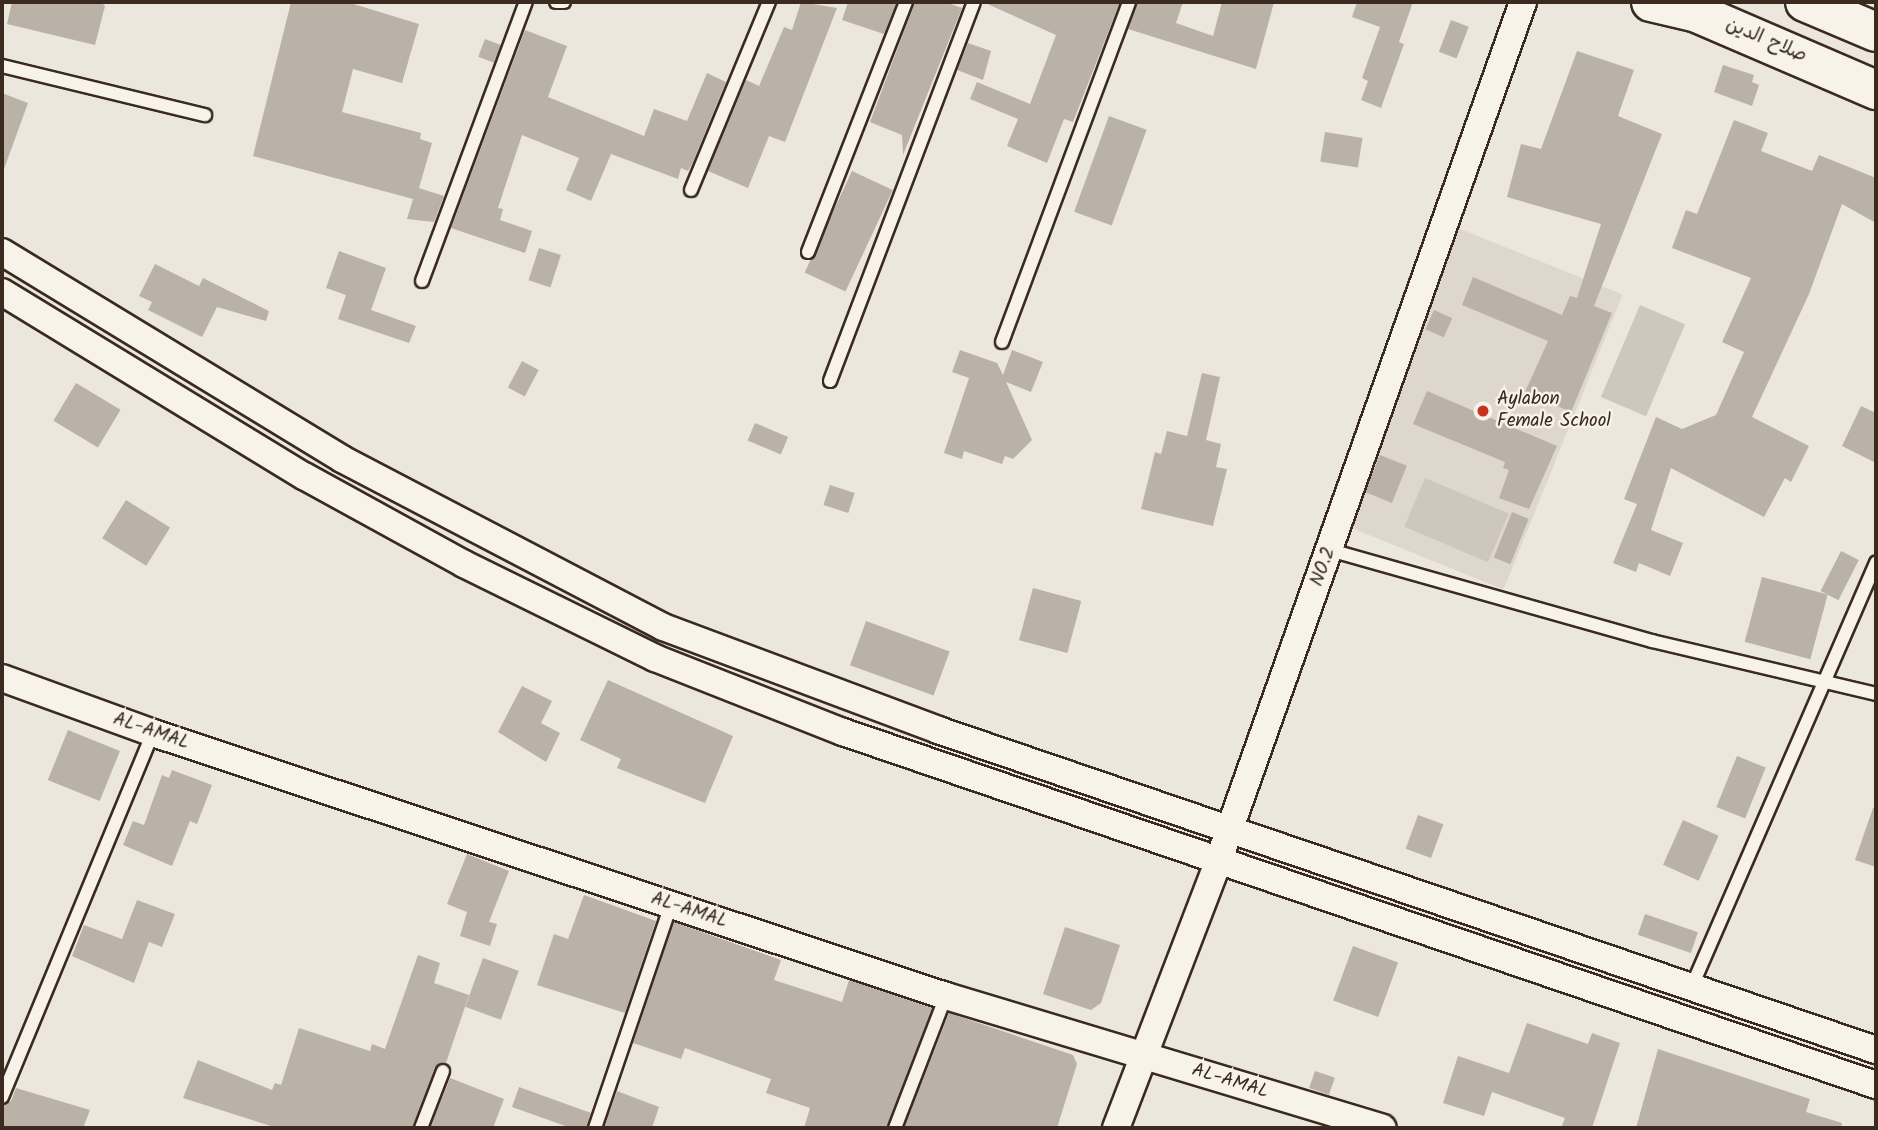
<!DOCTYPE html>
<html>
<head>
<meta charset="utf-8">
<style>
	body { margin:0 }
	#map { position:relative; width:1878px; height:1130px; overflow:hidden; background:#ece7dc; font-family:Kalam,"Playpen Sans Arabic",sans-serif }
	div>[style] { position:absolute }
	.built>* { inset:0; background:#ddd7cc; transform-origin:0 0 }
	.green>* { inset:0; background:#cec8bc; transform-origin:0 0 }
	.building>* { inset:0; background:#bab2a7; transform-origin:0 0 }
	.roads { filter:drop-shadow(2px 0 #3b2a1e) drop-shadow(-2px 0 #3b2a1e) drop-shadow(0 2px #3b2a1e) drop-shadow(0 -2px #3b2a1e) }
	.service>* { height:12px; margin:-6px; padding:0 6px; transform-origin:6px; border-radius:6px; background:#f7f3e8 }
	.minor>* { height:26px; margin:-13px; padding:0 13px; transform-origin:13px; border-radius:13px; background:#f7f3e8 }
	.trunk>* { height:38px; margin:-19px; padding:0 19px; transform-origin:19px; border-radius:19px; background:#f7f3e8 }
	.dots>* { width:19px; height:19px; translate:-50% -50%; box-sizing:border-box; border:4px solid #f7f3e8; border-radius:50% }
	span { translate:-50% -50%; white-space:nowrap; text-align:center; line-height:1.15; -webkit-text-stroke:5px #f7f3e8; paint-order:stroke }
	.street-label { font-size:19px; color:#3b2a1e }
	.poi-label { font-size:19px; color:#3b2a1e }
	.left { translate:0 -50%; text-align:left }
	.frame { position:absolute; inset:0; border:4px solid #3b2a1e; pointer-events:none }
</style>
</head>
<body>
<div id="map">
	<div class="built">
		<i style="left:1453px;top:226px;width:183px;height:318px;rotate:22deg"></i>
	</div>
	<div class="green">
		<i style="left:1640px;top:305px;width:49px;height:100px;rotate:23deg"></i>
		<i style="left:1425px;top:478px;width:91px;height:53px;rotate:23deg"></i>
	</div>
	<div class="building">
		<i style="clip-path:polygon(12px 2px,101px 2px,105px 6px,95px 45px,7px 24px)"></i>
		<i style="clip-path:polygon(291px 2px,347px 2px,419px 24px,402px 83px,353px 69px,342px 112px,421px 133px,420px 139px,432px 143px,419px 188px,444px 196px,434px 222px,407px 219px,413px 199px,253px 156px)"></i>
		<i style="clip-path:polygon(801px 2px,837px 8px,785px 142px,769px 136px,748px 188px,708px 171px,746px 80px,759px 86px,784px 27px,792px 30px)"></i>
		<i style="clip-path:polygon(848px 2px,897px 2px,884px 34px,842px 20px)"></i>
		<i style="clip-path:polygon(915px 2px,945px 2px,962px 8px,903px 155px,902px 135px,870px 122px)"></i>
		<i style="clip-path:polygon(983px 2px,1120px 2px,1073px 122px,1064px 119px,1047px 163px,1007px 146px,1018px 119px,970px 99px,977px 82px,1030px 104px,1056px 35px)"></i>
		<i style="clip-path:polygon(1138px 2px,1183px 2px,1176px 23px,1213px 36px,1222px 2px,1274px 2px,1256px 69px,1128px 29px)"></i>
		<i style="clip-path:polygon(1357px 2px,1413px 2px,1399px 42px,1404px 44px,1381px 108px,1361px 100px,1368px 81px,1362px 78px,1380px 27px,1352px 17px)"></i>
		<i style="left:1451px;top:20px;width:19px;height:34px;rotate:21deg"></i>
		<i style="clip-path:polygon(525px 30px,567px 46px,548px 97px,644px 136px,654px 109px,687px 121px,707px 73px,726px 82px,692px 164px,688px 171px,681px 168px,678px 179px,611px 154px,591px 201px,566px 190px,579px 158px,522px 135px,498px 208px,503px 209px,500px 220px,532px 231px,525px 253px,451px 228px)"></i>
		<i style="left:485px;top:39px;width:17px;height:19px;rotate:21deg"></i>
		<i style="clip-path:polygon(968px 43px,991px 51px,983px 80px,957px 70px)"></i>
		<i style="clip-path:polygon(1577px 51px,1634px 70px,1618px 116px,1662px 134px,1594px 306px,1612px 313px,1571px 412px,1525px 392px,1548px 341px,1462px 305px,1473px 277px,1562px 315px,1570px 296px,1577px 298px,1601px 224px,1507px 197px,1521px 144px,1541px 149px)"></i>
		<i style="clip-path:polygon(1723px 65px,1754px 75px,1752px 82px,1759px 85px,1752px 106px,1714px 92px)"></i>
		<i style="clip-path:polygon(2px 93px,28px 103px,4px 169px,2px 168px)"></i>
		<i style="left:1109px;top:116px;width:40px;height:102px;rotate:20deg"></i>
		<i style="clip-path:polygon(1734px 120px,1768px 133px,1761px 151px,1812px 171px,1819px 155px,1876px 178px,1876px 223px,1842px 204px,1809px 294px,1752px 417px,1809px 446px,1791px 482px,1785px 478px,1764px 517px,1671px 468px,1651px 530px,1683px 543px,1670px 576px,1639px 563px,1636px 572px,1613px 563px,1637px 504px,1624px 499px,1656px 417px,1682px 429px,1716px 415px,1744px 352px,1722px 342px,1751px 278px,1672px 248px,1686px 210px,1697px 214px)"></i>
		<i style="left:1325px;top:132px;width:38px;height:30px;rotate:9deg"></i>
		<i style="left:852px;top:171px;width:45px;height:112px;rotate:25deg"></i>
		<i style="left:539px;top:248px;width:23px;height:34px;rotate:18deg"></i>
		<i style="clip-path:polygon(339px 251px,386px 268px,371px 310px,416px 326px,409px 343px,338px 319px,346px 295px,326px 288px)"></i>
		<i style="clip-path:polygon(155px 264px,199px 286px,203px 278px,269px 311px,266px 321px,217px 307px,202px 337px,148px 310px,152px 302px,139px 296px)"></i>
		<i style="left:1434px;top:310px;width:20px;height:21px;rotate:24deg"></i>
		<i style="clip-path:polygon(960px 350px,997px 363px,1003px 375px,1012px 350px,1043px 362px,1031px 392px,1006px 382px,1032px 440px,1013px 459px,1005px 456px,1002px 464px,964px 451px,962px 459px,944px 453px,969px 378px,952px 372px)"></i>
		<i style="left:522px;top:361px;width:19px;height:30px;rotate:28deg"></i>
		<i style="clip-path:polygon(1202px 373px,1220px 377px,1206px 440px,1221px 444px,1216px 467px,1227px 469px,1213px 526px,1141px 509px,1155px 452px,1161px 454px,1167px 431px,1187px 436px)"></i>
		<i style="left:76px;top:383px;width:52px;height:44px;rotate:31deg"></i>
		<i style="clip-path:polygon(1427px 391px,1557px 446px,1529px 509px,1499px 498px,1509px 470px,1503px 468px,1505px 462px,1413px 424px)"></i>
		<i style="clip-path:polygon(1861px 406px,1876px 413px,1876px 463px,1842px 446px)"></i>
		<i style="left:755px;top:423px;width:36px;height:19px;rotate:23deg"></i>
		<i style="left:1380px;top:455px;width:29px;height:40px;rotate:22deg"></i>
		<i style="left:830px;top:485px;width:26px;height:21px;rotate:18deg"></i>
		<i style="left:126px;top:500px;width:52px;height:45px;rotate:32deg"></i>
		<i style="left:1512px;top:512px;width:18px;height:49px;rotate:22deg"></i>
		<i style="left:1841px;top:551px;width:20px;height:45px;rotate:27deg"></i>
		<i style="left:1762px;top:577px;width:68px;height:67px;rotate:15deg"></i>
		<i style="left:1033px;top:588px;width:50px;height:54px;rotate:15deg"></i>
		<i style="left:866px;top:621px;width:89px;height:47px;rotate:20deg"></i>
		<i style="clip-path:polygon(608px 680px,733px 736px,705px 803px,617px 768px,621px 759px,580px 740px)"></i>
		<i style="clip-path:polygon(522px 686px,552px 701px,541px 723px,560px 733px,546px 762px,498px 732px)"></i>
		<i style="left:68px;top:730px;width:56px;height:54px;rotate:22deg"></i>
		<i style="left:1737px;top:756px;width:31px;height:55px;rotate:22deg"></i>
		<i style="clip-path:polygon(172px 770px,212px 785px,197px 824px,190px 821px,172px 866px,123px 845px,133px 821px,144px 825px,162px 775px,169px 778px)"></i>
		<i style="clip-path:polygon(1873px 808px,1876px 808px,1876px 867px,1855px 860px)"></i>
		<i style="left:1418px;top:815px;width:27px;height:36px;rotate:20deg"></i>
		<i style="left:1683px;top:820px;width:39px;height:49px;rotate:24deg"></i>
		<i style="clip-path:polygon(467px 854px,509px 871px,489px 922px,497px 924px,490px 946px,460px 936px,467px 912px,447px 904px)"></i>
		<i style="clip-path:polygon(584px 895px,656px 921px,625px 1013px,537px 985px,554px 934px,568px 939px)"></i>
		<i style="clip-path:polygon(137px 900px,175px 914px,162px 947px,149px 942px,134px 983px,72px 956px,84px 925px,122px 939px)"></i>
		<i style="left:1645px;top:914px;width:56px;height:22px;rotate:19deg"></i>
		<i style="clip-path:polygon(674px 922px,781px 960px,774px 980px,842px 1002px,849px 980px,932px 1008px,886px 1128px,804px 1128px,810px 1108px,766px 1093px,771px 1079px,685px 1048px,681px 1059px,633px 1043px)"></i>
		<i style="clip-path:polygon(1065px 927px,1120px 945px,1101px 1003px,1091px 1010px,1043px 994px)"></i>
		<i style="left:1353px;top:946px;width:48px;height:58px;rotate:20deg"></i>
		<i style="clip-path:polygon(418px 955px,440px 963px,434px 983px,469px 995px,446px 1063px,435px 1068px,412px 1128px,277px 1128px,183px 1098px,198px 1060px,272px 1090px,275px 1083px,281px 1085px,299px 1028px,370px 1051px,372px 1044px,385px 1049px)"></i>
		<i style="left:483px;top:958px;width:38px;height:52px;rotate:20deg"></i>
		<i style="clip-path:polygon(949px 1013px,1073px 1055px,1077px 1064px,1057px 1128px,904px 1128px)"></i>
		<i style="clip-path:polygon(1527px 1023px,1588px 1044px,1592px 1033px,1620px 1043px,1592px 1128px,1561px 1128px,1565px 1118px,1492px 1092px,1484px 1116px,1443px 1103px,1458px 1056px,1509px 1073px)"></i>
		<i style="clip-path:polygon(1658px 1049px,1810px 1099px,1806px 1112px,1842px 1123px,1841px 1128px,1636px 1128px)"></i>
		<i style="left:1315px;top:1071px;width:21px;height:18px;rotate:19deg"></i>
		<i style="clip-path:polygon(450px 1078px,504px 1099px,493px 1128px,430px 1128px)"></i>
		<i style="clip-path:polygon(519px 1087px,591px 1113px,586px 1128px,571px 1128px,512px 1107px)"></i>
		<i style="clip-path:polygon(16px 1088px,90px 1110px,83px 1128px,2px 1128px,2px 1106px,11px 1101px)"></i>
		<i style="clip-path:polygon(617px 1091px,659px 1107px,652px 1128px,604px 1128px)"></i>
	</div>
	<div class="roads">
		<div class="service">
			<i style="left:556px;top:2px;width:8px"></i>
			<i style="left:2px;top:66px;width:209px;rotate:13.6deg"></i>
			<i style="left:691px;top:190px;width:204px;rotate:-67.5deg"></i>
			<i style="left:808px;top:252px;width:269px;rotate:-68.6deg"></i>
			<i style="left:422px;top:281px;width:298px;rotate:-69.6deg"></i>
			<i style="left:1002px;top:342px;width:363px;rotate:-69.5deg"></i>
			<i style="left:830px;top:381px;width:405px;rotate:-69.2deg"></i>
			<i style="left:1330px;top:550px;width:335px;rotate:15.8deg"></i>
			<i style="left:1652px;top:641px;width:230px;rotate:13.3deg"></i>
			<i style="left:1692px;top:986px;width:462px;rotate:-66.5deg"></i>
			<i style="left:2px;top:1097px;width:394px;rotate:-67.5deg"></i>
			<i style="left:421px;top:1128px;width:61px;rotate:-68.9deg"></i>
			<i style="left:595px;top:1128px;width:236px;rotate:-71.2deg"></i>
			<i style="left:895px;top:1128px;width:142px;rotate:-68.9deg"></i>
		</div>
		<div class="minor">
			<i style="left:2px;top:252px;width:398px;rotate:31.3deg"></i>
			<i style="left:342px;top:459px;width:362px;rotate:27.6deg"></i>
			<i style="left:663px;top:627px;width:294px;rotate:20.5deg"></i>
			<i style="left:938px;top:730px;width:991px;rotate:18.84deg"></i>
			<i style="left:2px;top:292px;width:354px;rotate:31.4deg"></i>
			<i style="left:304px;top:476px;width:183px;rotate:28.8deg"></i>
			<i style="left:464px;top:564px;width:213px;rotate:26.2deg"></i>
			<i style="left:655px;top:658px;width:202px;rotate:21.5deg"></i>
			<i style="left:843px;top:732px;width:1092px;rotate:18.87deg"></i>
			<i style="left:2px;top:678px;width:161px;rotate:20deg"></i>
			<i style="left:153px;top:733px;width:835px;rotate:18.35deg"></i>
			<i style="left:946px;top:996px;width:456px;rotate:16.8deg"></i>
			<i style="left:1116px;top:1128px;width:285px;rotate:-69deg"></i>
			<i style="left:1218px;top:862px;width:912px;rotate:-70.47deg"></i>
		</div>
		<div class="trunk">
			<i style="left:1651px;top:2px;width:47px;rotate:13.4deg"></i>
			<i style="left:1697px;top:13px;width:195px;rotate:23.3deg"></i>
			<i style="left:1805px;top:2px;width:77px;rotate:22.9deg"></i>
		</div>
	</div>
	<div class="dots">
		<i style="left:1483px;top:411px;background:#c8321e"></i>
	</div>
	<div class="street-label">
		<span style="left:1766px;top:41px;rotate:23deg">صلاح الدين</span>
		<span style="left:1324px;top:567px;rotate:-70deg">NO.2</span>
		<span style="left:151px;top:732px;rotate:19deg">AL-AMAL</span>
		<span style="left:689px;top:911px;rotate:18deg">AL-AMAL</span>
		<span style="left:1230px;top:1082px;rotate:17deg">AL-AMAL</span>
	</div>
	<div class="poi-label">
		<span class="left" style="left:1497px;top:411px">Aylabon<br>Female School</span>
	</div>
	<div class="frame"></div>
</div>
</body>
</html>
